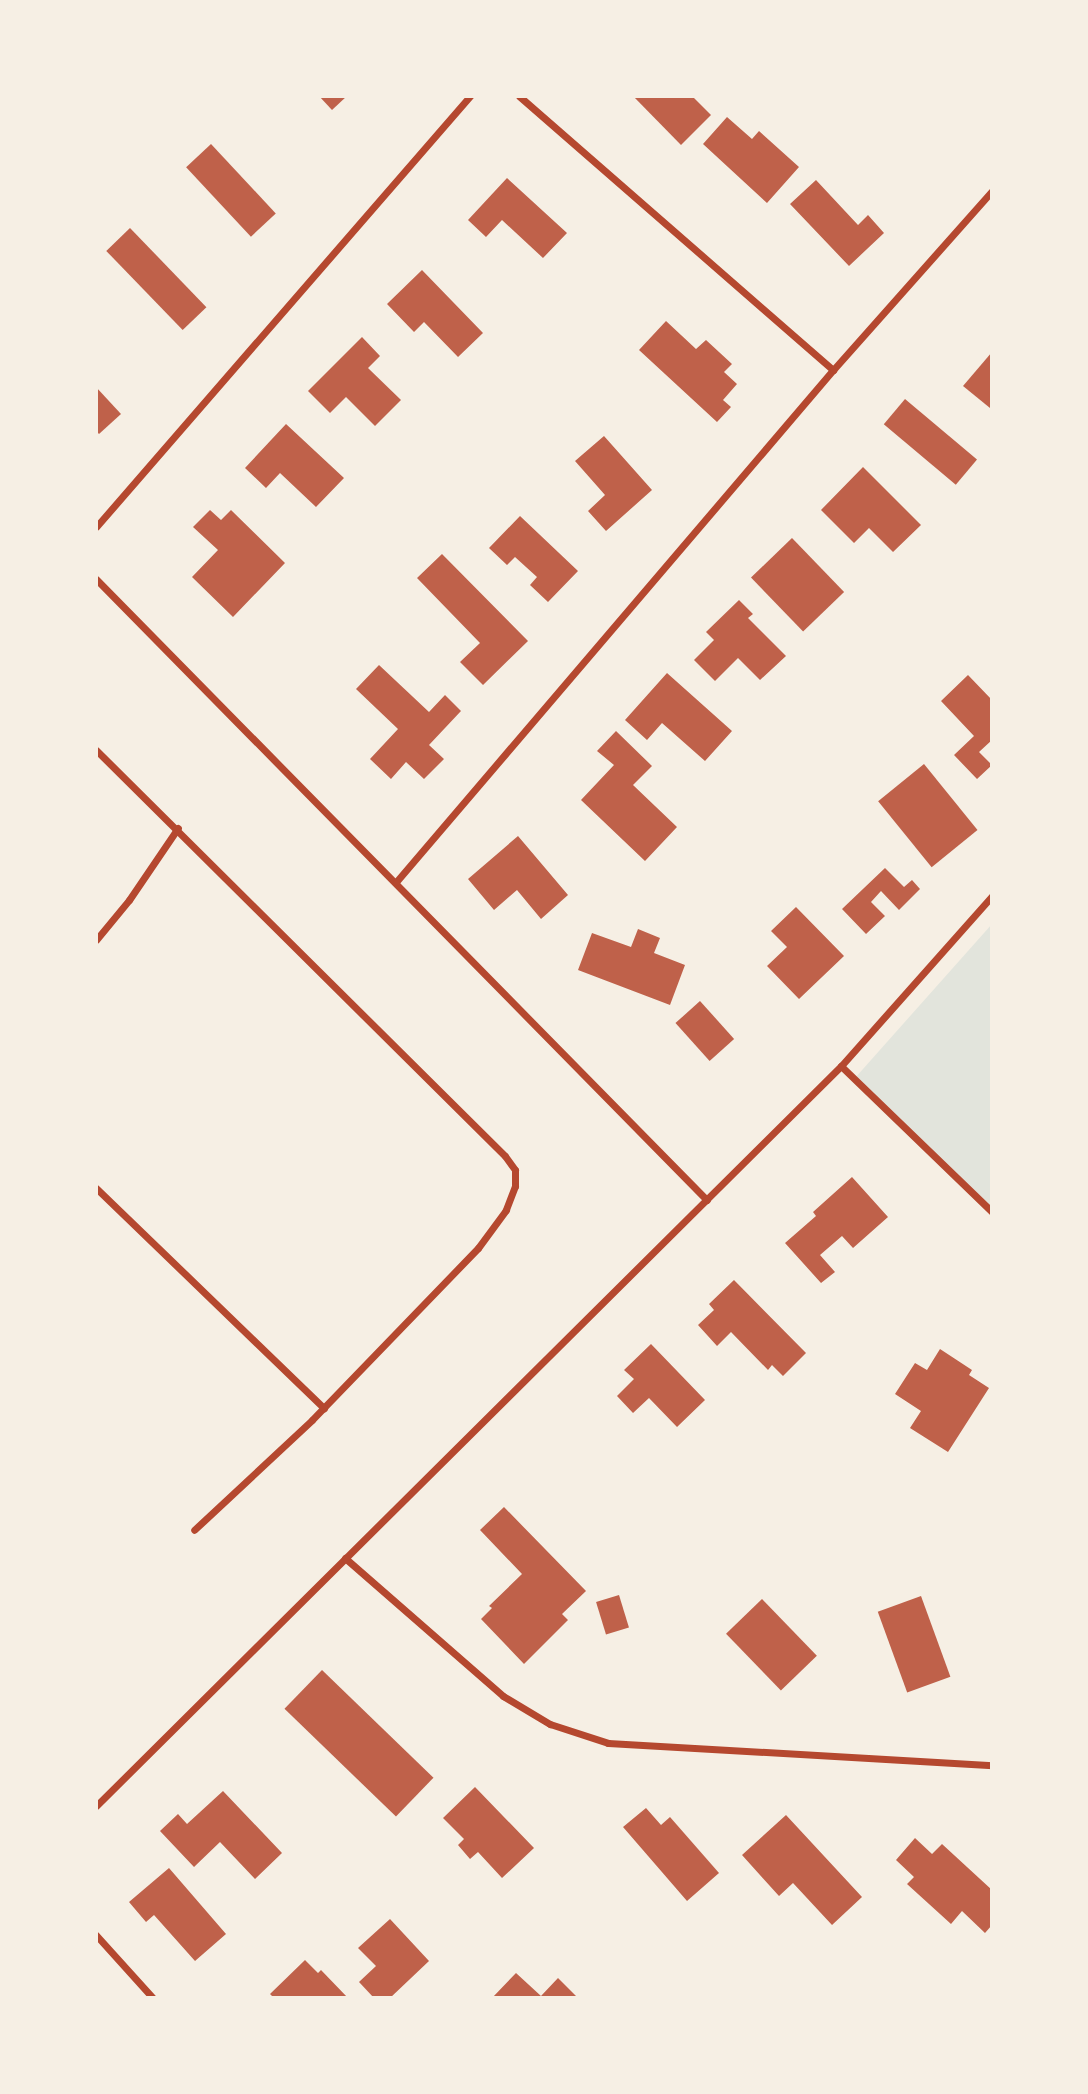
<!DOCTYPE html>
<html>
<head>
<meta charset="utf-8">
<style>
	body { margin:0 }
	#map { position:relative; width:1088px; height:2094px; overflow:hidden; background:#f6efe4; font-family:Arial,sans-serif }
	div>[style] { position:absolute }
	.green>* { inset:0; background:#e2e4dc }
	.building>* { inset:0; background:#bf614a; transform-origin:0 0 }
	.minor>* { height:7px; margin:-3.5px; padding:0 3.5px; transform-origin:3.5px; border-radius:3.5px; background:#b5482f }
	span { translate:-50% -50%; white-space:nowrap; text-align:center; line-height:1.15; -webkit-text-stroke:5px #f6efe4; paint-order:stroke }
	.frame { position:absolute; inset:0; border:98px solid #f6efe4; pointer-events:none }
</style>
</head>
<body>
<div id="map">
	<div class="green">
		<i style="clip-path:polygon(992px 924px,992px 1207px,855px 1078px)"></i>
	</div>
	<div class="building">
		<i style="clip-path:polygon(319px 96px,347px 96px,332px 110px)"></i>
		<i style="clip-path:polygon(633px 96px,692px 96px,711px 115px,681px 145px)"></i>
		<i style="clip-path:polygon(727px 117px,752px 139px,759px 131px,799px 167px,767px 203px,703px 144px)"></i>
		<i style="left:211px;top:144px;width:95px;height:34px;rotate:47deg"></i>
		<i style="clip-path:polygon(507px 178px,567px 233px,543px 258px,502px 220px,486px 237px,468px 220px)"></i>
		<i style="clip-path:polygon(816px 180px,858px 225px,868px 215px,884px 233px,849px 266px,790px 204px)"></i>
		<i style="left:130px;top:228px;width:110px;height:33px;rotate:46deg"></i>
		<i style="clip-path:polygon(422px 270px,483px 333px,458px 357px,424px 322px,414px 332px,387px 304px)"></i>
		<i style="clip-path:polygon(666px 321px,696px 349px,706px 340px,732px 364px,724px 372px,737px 384px,723px 400px,731px 407px,717px 422px,639px 350px)"></i>
		<i style="clip-path:polygon(362px 337px,380px 356px,368px 368px,401px 400px,375px 426px,346px 397px,330px 413px,308px 391px)"></i>
		<i style="clip-path:polygon(992px 352px,992px 406px,990px 408px,963px 386px)"></i>
		<i style="clip-path:polygon(96px 387px,121px 414px,99px 434px,96px 431px)"></i>
		<i style="left:905px;top:399px;width:94px;height:33px;rotate:40deg"></i>
		<i style="clip-path:polygon(286px 424px,344px 478px,316px 507px,280px 473px,266px 488px,245px 468px)"></i>
		<i style="clip-path:polygon(604px 436px,652px 490px,606px 531px,588px 511px,605px 495px,575px 461px)"></i>
		<i style="clip-path:polygon(863px 467px,921px 525px,893px 552px,869px 528px,854px 543px,821px 510px)"></i>
		<i style="clip-path:polygon(210px 510px,221px 520px,231px 510px,285px 563px,233px 617px,192px 577px,218px 550px,193px 527px)"></i>
		<i style="clip-path:polygon(520px 516px,578px 571px,548px 602px,530px 585px,537px 577px,515px 557px,507px 565px,489px 548px)"></i>
		<i style="left:792px;top:538px;width:75px;height:57px;rotate:46deg"></i>
		<i style="clip-path:polygon(442px 554px,528px 641px,483px 685px,460px 662px,480px 643px,417px 578px)"></i>
		<i style="clip-path:polygon(739px 600px,753px 614px,748px 618px,786px 656px,760px 680px,738px 658px,715px 681px,694px 660px,714px 640px,706px 632px)"></i>
		<i style="clip-path:polygon(379px 665px,429px 712px,445px 695px,461px 711px,429px 745px,444px 759px,424px 779px,406px 762px,391px 779px,370px 759px,398px 729px,356px 689px)"></i>
		<i style="clip-path:polygon(667px 673px,732px 731px,705px 761px,662px 723px,647px 740px,625px 720px)"></i>
		<i style="clip-path:polygon(968px 675px,992px 700px,992px 740px,979px 752px,992px 765px,977px 779px,954px 755px,974px 736px,941px 701px)"></i>
		<i style="clip-path:polygon(616px 731px,652px 766px,633px 785px,677px 827px,645px 861px,581px 800px,614px 765px,597px 751px)"></i>
		<i style="left:924px;top:764px;width:85px;height:59px;rotate:51deg"></i>
		<i style="clip-path:polygon(518px 836px,568px 895px,541px 919px,517px 890px,494px 910px,468px 879px)"></i>
		<i style="clip-path:polygon(885px 868px,904px 887px,912px 880px,920px 889px,899px 910px,881px 891px,871px 902px,885px 916px,866px 934px,842px 909px)"></i>
		<i style="clip-path:polygon(796px 907px,844px 956px,799px 999px,767px 966px,787px 947px,771px 931px)"></i>
		<i style="clip-path:polygon(638px 929px,660px 938px,654px 953px,685px 965px,670px 1005px,578px 970px,592px 933px,631px 947px)"></i>
		<i style="left:700px;top:1001px;width:51px;height:33px;rotate:48deg"></i>
		<i style="clip-path:polygon(852px 1177px,888px 1217px,853px 1248px,842px 1236px,820px 1255px,835px 1272px,821px 1283px,785px 1243px,816px 1216px,813px 1212px)"></i>
		<i style="clip-path:polygon(734px 1280px,806px 1353px,783px 1376px,772px 1365px,768px 1370px,731px 1332px,717px 1346px,698px 1325px,714px 1310px,709px 1304px)"></i>
		<i style="clip-path:polygon(651px 1344px,705px 1400px,677px 1427px,649px 1398px,633px 1413px,617px 1396px,634px 1379px,624px 1370px)"></i>
		<i style="clip-path:polygon(940px 1349px,972px 1370px,969px 1375px,989px 1388px,948px 1452px,910px 1428px,921px 1411px,895px 1394px,915px 1363px,927px 1370px)"></i>
		<i style="clip-path:polygon(504px 1507px,586px 1591px,562px 1614px,568px 1620px,524px 1664px,481px 1619px,492px 1608px,489px 1606px,522px 1574px,480px 1530px)"></i>
		<i style="left:619px;top:1595px;width:34px;height:24px;rotate:73deg"></i>
		<i style="left:921px;top:1596px;width:86px;height:46px;rotate:70deg"></i>
		<i style="left:762px;top:1599px;width:79px;height:50px;rotate:46deg"></i>
		<i style="left:322px;top:1670px;width:155px;height:54px;rotate:44deg"></i>
		<i style="clip-path:polygon(475px 1787px,534px 1848px,502px 1878px,478px 1852px,470px 1859px,458px 1845px,464px 1839px,443px 1818px)"></i>
		<i style="clip-path:polygon(223px 1791px,282px 1853px,255px 1879px,220px 1842px,194px 1867px,160px 1831px,178px 1814px,187px 1824px)"></i>
		<i style="clip-path:polygon(646px 1808px,661px 1825px,670px 1817px,719px 1873px,687px 1901px,623px 1827px)"></i>
		<i style="clip-path:polygon(786px 1815px,862px 1897px,832px 1925px,793px 1883px,779px 1896px,742px 1855px)"></i>
		<i style="clip-path:polygon(915px 1838px,932px 1854px,942px 1844px,992px 1890px,992px 1925px,985px 1933px,962px 1911px,951px 1924px,907px 1884px,914px 1877px,896px 1860px)"></i>
		<i style="clip-path:polygon(169px 1868px,226px 1934px,195px 1961px,154px 1915px,146px 1922px,129px 1902px)"></i>
		<i style="clip-path:polygon(390px 1919px,429px 1961px,390px 1998px,374px 1998px,359px 1982px,376px 1966px,358px 1948px)"></i>
		<i style="clip-path:polygon(305px 1960px,318px 1973px,321px 1970px,348px 1998px,274px 1998px,270px 1994px)"></i>
		<i style="clip-path:polygon(516px 1973px,541px 1996px,558px 1978px,578px 1998px,492px 1998px)"></i>
	</div>
	<div class="minor">
		<i style="left:519px;top:96px;width:417px;rotate:41.1deg"></i>
		<i style="left:96px;top:527px;width:571px;rotate:-49.05deg"></i>
		<i style="left:96px;top:579px;width:871px;rotate:45.47deg"></i>
		<i style="left:96px;top:750px;width:576px;rotate:44.79deg"></i>
		<i style="left:505px;top:1156px;width:17px;rotate:54deg"></i>
		<i style="left:515px;top:1170px;width:16px;rotate:90deg"></i>
		<i style="left:515px;top:1186px;width:26px;rotate:111deg"></i>
		<i style="left:506px;top:1210px;width:47px;rotate:126.4deg"></i>
		<i style="left:478px;top:1248px;width:239px;rotate:134deg"></i>
		<i style="left:312px;top:1420px;width:161px;rotate:137deg"></i>
		<i style="left:396px;top:882px;width:673px;rotate:-49.52deg"></i>
		<i style="left:833px;top:370px;width:239px;rotate:-48.4deg"></i>
		<i style="left:96px;top:940px;width:52px;rotate:-50.5deg"></i>
		<i style="left:129px;top:900px;width:87px;rotate:-55.8deg"></i>
		<i style="left:841px;top:1066px;width:210px;rotate:44deg"></i>
		<i style="left:96px;top:1188px;width:317px;rotate:44deg"></i>
		<i style="left:345px;top:1558px;width:210px;rotate:41.1deg"></i>
		<i style="left:503px;top:1696px;width:55px;rotate:30.8deg"></i>
		<i style="left:550px;top:1724px;width:61px;rotate:18.1deg"></i>
		<i style="left:608px;top:1743px;width:385px;rotate:3.3deg"></i>
		<i style="left:96px;top:1806px;width:1050px;rotate:-44.81deg"></i>
		<i style="left:841px;top:1066px;width:227px;rotate:-48.4deg"></i>
		<i style="left:96px;top:1935px;width:85px;rotate:47.9deg"></i>
	</div>
	<div class="frame"></div>
</div>
</body>
</html>
